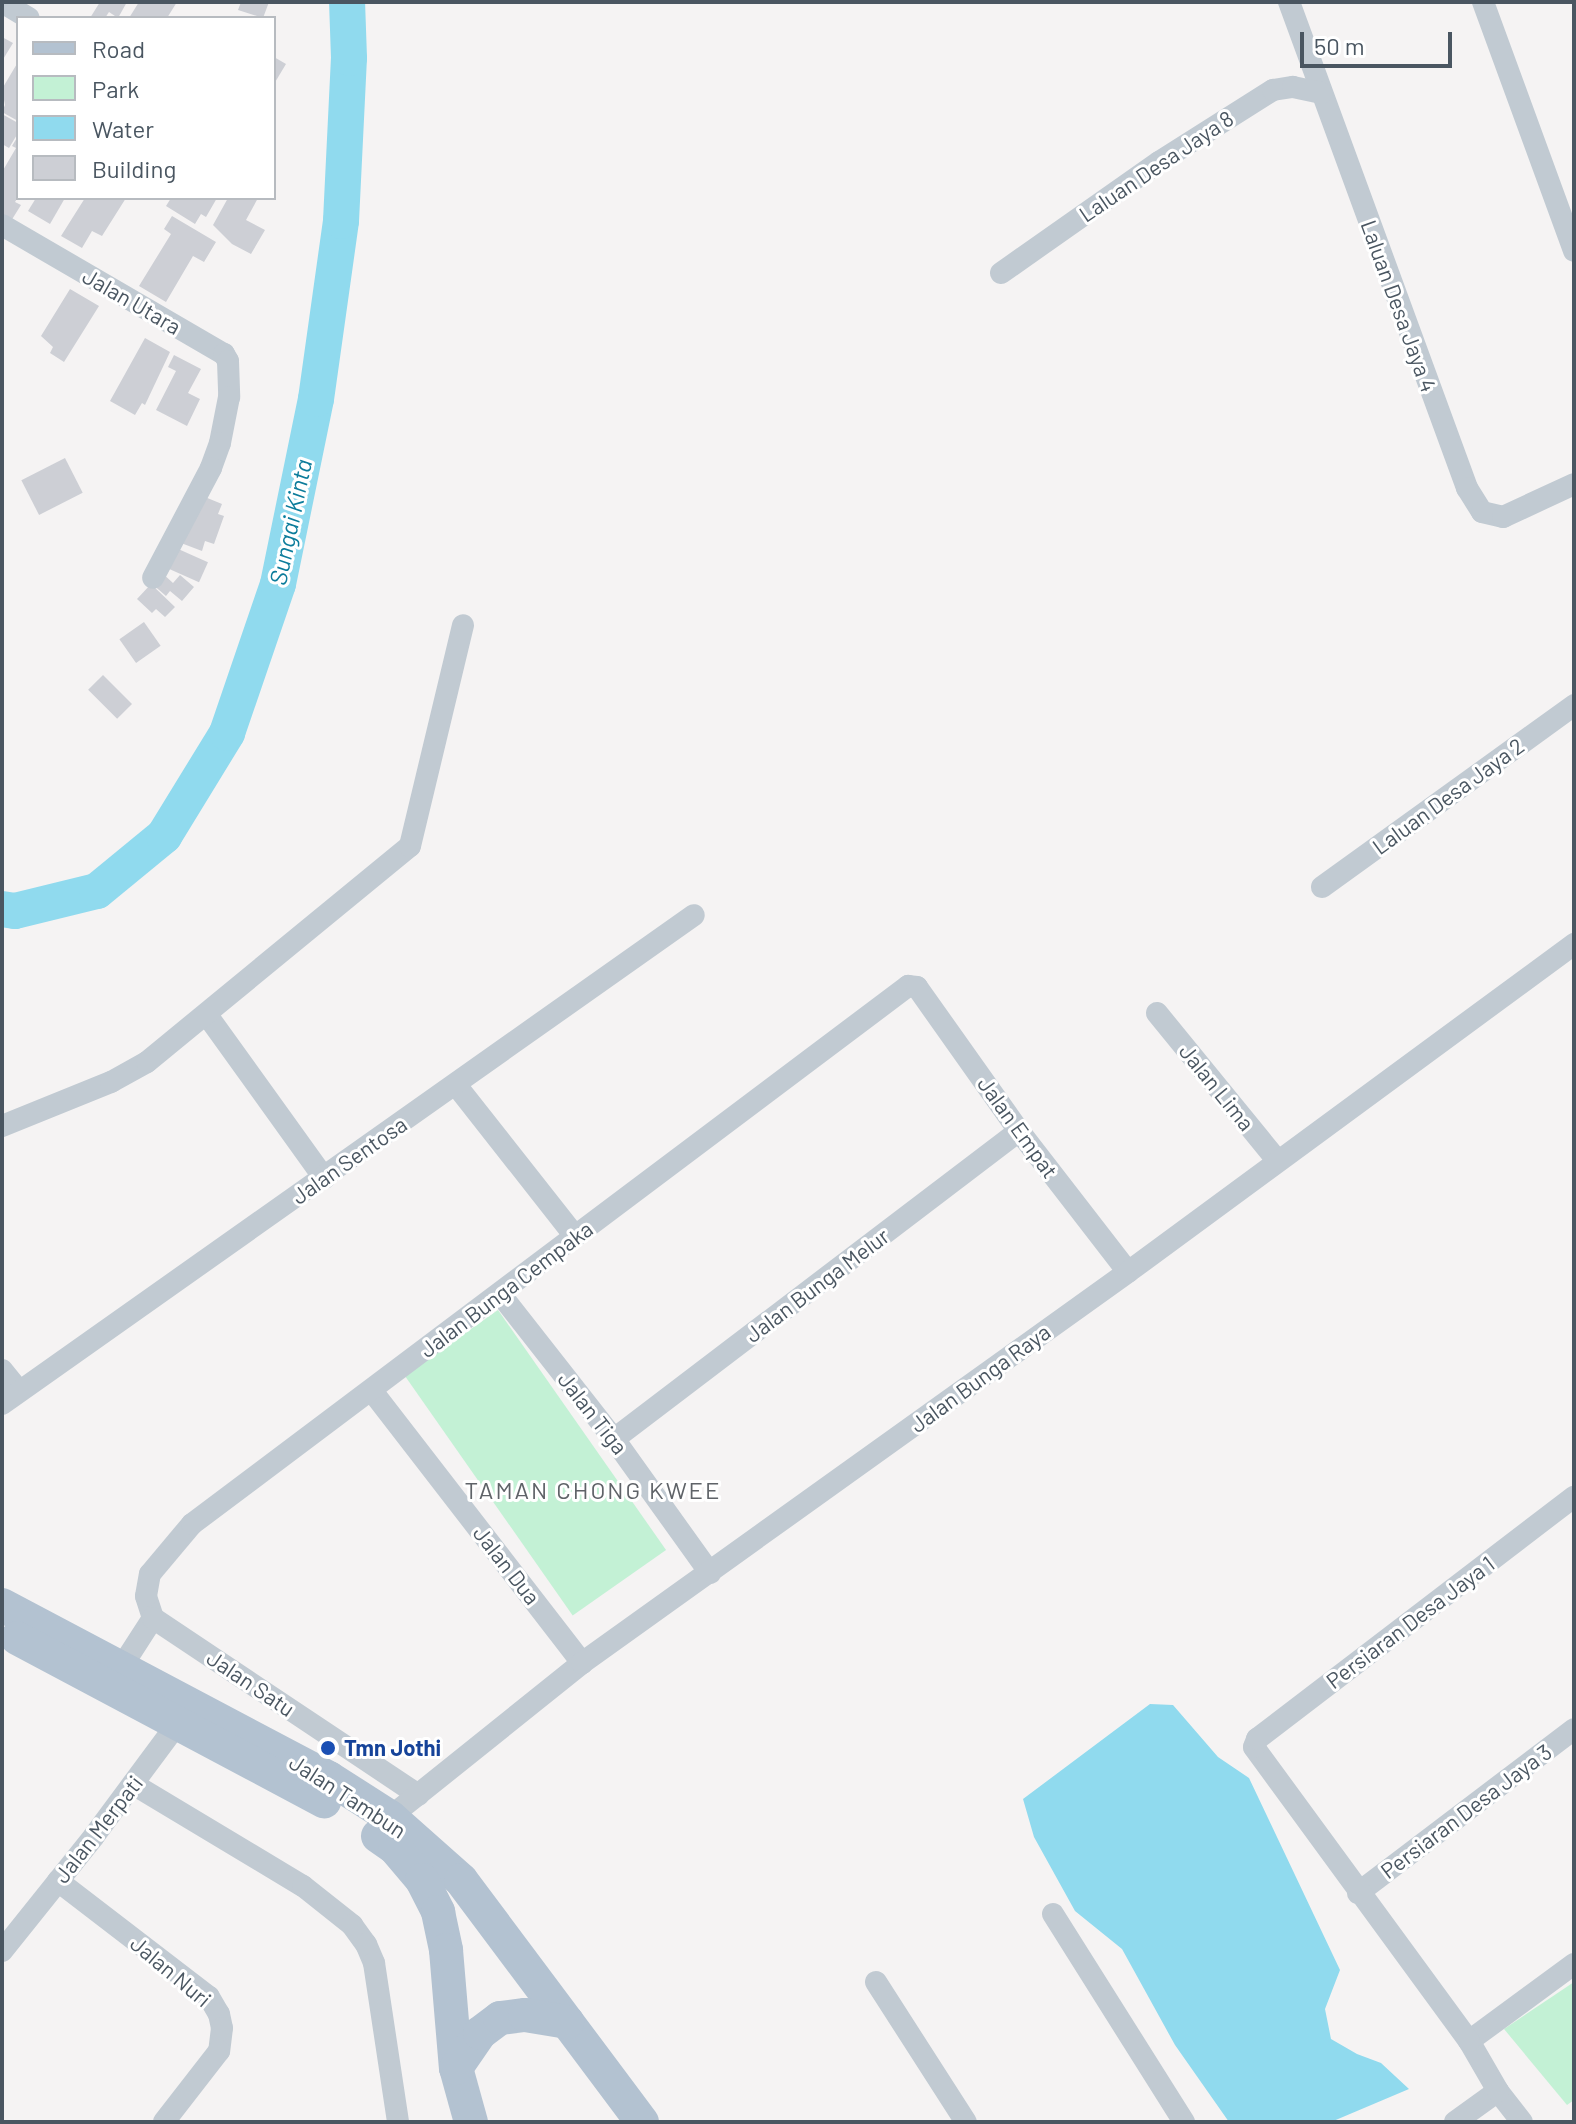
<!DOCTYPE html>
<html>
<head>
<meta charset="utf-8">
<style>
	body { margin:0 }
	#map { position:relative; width:1576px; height:2124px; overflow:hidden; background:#f5f3f3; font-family:Barlow,sans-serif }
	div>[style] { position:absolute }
	.green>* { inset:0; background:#c3f1d5; transform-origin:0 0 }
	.water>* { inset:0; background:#90daee }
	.river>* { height:36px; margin:-18px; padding:0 18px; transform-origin:18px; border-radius:18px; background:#90daee }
	.building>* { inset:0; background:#cdcfd5; transform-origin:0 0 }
	.street>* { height:22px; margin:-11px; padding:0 11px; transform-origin:11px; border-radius:11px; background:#c1cad2 }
	.primary>* { height:34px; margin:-17px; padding:0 17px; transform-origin:17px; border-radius:17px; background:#b3c2d1 }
	.dots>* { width:22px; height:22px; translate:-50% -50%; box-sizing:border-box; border:4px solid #fff; border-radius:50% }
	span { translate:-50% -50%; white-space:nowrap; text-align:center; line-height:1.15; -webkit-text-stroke:6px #fff; paint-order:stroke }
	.street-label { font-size:22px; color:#4a5661 }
	.transit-label { font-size:22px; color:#164399; font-weight:700 }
	.left { translate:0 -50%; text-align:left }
	.water-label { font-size:24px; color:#0c7c9b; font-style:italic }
	.neighbourhood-label { font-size:24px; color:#5f6368; letter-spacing:2px }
	.frame { position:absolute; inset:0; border:4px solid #4a5661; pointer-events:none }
	.legend { position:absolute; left:16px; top:16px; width:260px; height:184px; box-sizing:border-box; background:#fff; border:2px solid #b7bbc0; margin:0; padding:10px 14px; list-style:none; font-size:24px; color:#4a5661 }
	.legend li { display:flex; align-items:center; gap:16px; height:40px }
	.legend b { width:40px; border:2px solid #b7bbc0 }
	.scale { position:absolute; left:1300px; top:32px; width:152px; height:36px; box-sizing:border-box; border:4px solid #4a5661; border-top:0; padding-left:10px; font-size:24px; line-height:28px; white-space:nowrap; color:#4a5661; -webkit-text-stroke:6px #fff; paint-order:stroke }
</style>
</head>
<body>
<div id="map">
	<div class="green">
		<i style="left:498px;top:1310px;width:293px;height:114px;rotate:55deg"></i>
		<i style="clip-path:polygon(1574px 1982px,1574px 2100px,1567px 2105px,1504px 2029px)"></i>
	</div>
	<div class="water">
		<i style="clip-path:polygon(1150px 1704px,1173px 1705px,1218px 1757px,1249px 1778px,1340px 1970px,1325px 2009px,1331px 2039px,1357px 2054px,1381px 2063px,1409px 2089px,1331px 2122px,1229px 2122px,1175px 2045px,1122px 1949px,1075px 1911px,1034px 1837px,1023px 1799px)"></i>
	</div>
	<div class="river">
		<i style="left:2px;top:909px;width:13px;rotate:9deg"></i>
		<i style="left:15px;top:911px;width:84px;rotate:-13.7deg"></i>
		<i style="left:97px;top:891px;width:87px;rotate:-39.4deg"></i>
		<i style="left:164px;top:836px;width:121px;rotate:-58.5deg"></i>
		<i style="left:227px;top:733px;width:157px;rotate:-71.1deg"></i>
		<i style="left:278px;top:584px;width:189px;rotate:-78.4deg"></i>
		<i style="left:316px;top:399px;width:180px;rotate:-82deg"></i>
		<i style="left:341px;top:221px;width:163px;rotate:-87.2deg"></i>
		<i style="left:349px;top:58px;width:56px;rotate:-92deg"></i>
	</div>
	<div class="building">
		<i style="clip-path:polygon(100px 2px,127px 2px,118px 18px,109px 12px,105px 18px,90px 18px)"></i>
		<i style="clip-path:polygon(139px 2px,177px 2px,167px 18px,129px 18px)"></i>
		<i style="clip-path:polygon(241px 2px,269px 2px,263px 18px,238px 10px)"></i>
		<i style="clip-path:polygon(2px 37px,13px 43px,2px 61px)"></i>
		<i style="clip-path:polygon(274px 57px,286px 64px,274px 84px)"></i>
		<i style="clip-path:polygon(18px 62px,18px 121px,2px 112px,5px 105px,2px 89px)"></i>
		<i style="clip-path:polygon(2px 114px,18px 123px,18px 133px,9px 148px,2px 144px)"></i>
		<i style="clip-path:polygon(18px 136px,18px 197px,15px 202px,21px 205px,11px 221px,2px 215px,2px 172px,16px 148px,12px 146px)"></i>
		<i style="clip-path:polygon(36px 198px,65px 198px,50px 224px,28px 211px)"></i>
		<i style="clip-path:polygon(85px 198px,126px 198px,102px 236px,92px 231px,82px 248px,61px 236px)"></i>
		<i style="clip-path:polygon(171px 198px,217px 198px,206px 217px,201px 214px,195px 224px,166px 206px)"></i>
		<i style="clip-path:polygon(228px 198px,258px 198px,246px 220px,265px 230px,251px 254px,232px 244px,213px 225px)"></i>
		<i style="clip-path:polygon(172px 216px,216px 242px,204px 262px,193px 256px,166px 302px,139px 286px,171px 234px,164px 229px)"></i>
		<i style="clip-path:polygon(70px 289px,99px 306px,64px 362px,50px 353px,53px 347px,41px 336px)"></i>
		<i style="clip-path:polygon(145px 338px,170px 352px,145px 405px,142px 403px,135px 415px,110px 401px)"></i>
		<i style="clip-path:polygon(174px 355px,201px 369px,188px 393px,200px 399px,187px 426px,156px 410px,176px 371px,168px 367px)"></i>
		<i style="left:65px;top:458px;width:39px;height:49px;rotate:63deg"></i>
		<i style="clip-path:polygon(200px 495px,222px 504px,218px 514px,224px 516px,214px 544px,205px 541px,202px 551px,181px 543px)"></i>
		<i style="left:176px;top:548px;width:35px;height:22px;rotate:24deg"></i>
		<i style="clip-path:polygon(161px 572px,173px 583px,180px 575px,194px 587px,182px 601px,170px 591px,166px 596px,151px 583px)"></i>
		<i style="clip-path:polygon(151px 584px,175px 607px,165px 617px,156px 609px,152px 613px,137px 599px)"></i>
		<i style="left:144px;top:622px;width:29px;height:30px;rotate:55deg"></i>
		<i style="left:103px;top:675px;width:41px;height:21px;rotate:45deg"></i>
	</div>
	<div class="street">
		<i style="left:2px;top:2px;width:31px;rotate:31deg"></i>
		<i style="left:1289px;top:2px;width:518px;rotate:69.88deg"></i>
		<i style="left:1467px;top:488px;width:28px;rotate:58deg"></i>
		<i style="left:1482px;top:512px;width:22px;rotate:13deg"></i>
		<i style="left:1503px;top:517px;width:78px;rotate:-24.9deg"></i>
		<i style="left:1483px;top:2px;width:265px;rotate:69.9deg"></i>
		<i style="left:2px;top:225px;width:257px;rotate:30.2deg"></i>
		<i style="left:224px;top:354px;width:8px;rotate:60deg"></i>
		<i style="left:228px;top:361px;width:36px;rotate:88deg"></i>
		<i style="left:229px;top:397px;width:47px;rotate:101.1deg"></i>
		<i style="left:220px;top:443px;width:27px;rotate:110deg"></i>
		<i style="left:211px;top:468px;width:124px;rotate:117.8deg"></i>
		<i style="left:1001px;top:273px;width:193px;rotate:-35.1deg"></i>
		<i style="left:1159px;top:162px;width:135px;rotate:-32.3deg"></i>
		<i style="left:1273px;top:90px;width:20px;rotate:-9deg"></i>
		<i style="left:1293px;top:87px;width:29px;rotate:12deg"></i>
		<i style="left:1322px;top:887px;width:311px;rotate:-35.8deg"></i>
		<i style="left:1157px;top:1013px;width:190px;rotate:50.8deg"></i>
		<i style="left:207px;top:1015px;width:201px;rotate:54.3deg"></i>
		<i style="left:456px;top:1085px;width:192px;rotate:51.8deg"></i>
		<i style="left:2px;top:1126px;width:118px;rotate:-22deg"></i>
		<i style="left:111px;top:1082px;width:41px;rotate:-29.1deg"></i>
		<i style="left:147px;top:1062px;width:340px;rotate:-39.4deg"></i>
		<i style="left:410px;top:846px;width:227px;rotate:-76.5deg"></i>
		<i style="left:501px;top:1295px;width:183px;rotate:51.9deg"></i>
		<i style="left:614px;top:1439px;width:165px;rotate:54.4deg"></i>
		<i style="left:2px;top:1370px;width:27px;rotate:51deg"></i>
		<i style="left:372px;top:1391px;width:344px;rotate:52.3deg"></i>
		<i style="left:2px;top:1404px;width:847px;rotate:-35.25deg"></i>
		<i style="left:614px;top:1439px;width:509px;rotate:-37.25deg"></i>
		<i style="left:153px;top:1618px;width:23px;rotate:-108deg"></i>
		<i style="left:146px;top:1596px;width:22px;rotate:-80deg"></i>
		<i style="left:150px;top:1574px;width:65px;rotate:-50deg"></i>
		<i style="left:192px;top:1524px;width:896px;rotate:-36.92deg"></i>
		<i style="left:908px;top:986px;width:9px;rotate:6deg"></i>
		<i style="left:917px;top:987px;width:176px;rotate:54.7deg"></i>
		<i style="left:1019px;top:1131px;width:178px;rotate:52.3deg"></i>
		<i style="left:115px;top:1677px;width:70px;rotate:-57.2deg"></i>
		<i style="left:153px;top:1618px;width:319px;rotate:33.7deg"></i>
		<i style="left:133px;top:1784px;width:198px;rotate:31deg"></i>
		<i style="left:303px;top:1886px;width:63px;rotate:38.5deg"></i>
		<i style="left:352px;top:1925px;width:24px;rotate:54deg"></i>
		<i style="left:366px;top:1944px;width:21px;rotate:67deg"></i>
		<i style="left:374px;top:1963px;width:161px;rotate:81.4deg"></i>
		<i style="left:390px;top:1817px;width:246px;rotate:-38.7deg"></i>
		<i style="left:582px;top:1663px;width:672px;rotate:-35.61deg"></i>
		<i style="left:1128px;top:1272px;width:554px;rotate:-36.33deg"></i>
		<i style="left:58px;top:1881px;width:190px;rotate:37.5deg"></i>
		<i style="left:209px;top:1997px;width:20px;rotate:60deg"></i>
		<i style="left:219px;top:2014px;width:14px;rotate:78deg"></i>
		<i style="left:222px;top:2028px;width:23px;rotate:97deg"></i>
		<i style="left:219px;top:2051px;width:90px;rotate:127.8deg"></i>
		<i style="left:1358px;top:1893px;width:271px;rotate:-37.2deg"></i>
		<i style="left:1053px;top:1914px;width:246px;rotate:57.8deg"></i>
		<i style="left:2px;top:1951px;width:147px;rotate:-51.3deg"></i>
		<i style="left:94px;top:1836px;width:149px;rotate:-53.4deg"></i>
		<i style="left:876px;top:1982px;width:166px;rotate:57.3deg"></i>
		<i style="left:1469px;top:2041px;width:130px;rotate:-36.3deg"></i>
		<i style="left:1455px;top:2122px;width:53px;rotate:-35.8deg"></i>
		<i style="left:1522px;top:2122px;width:39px;rotate:-128deg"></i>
		<i style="left:1498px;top:2091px;width:58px;rotate:-120.1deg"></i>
		<i style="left:1469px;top:2041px;width:364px;rotate:-126.2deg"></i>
		<i style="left:1254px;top:1747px;width:9px;rotate:-69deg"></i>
		<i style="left:1257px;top:1739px;width:399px;rotate:-37.4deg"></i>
	</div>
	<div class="primary">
		<i style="left:2px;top:1605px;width:370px;rotate:27.9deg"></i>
		<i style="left:329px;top:1778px;width:72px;rotate:32.6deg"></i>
		<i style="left:390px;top:1817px;width:95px;rotate:41.6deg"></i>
		<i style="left:461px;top:1880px;width:302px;rotate:53.2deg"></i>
		<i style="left:17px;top:1638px;width:348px;rotate:28deg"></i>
		<i style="left:378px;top:1836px;width:21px;rotate:35deg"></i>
		<i style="left:395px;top:1848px;width:42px;rotate:49.8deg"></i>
		<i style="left:422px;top:1880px;width:36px;rotate:63deg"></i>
		<i style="left:438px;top:1912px;width:39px;rotate:78deg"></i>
		<i style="left:446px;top:1950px;width:118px;rotate:85.2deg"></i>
		<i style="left:456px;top:2068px;width:56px;rotate:74.5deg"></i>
		<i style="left:456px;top:2068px;width:42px;rotate:-55.6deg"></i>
		<i style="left:480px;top:2033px;width:25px;rotate:-37deg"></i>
		<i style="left:500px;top:2018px;width:25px;rotate:-7deg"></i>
		<i style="left:525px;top:2015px;width:43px;rotate:9.5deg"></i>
	</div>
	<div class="dots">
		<i style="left:328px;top:1748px;background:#1a4fb4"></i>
	</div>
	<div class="street-label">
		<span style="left:1156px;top:166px;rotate:-34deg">Laluan Desa Jaya 8</span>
		<span style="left:132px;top:301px;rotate:30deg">Jalan Utara</span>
		<span style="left:1399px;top:306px;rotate:70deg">Laluan Desa Jaya 4</span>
		<span style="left:1448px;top:796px;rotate:-36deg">Laluan Desa Jaya 2</span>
		<span style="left:1217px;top:1087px;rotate:51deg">Jalan Lima</span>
		<span style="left:1018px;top:1127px;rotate:54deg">Jalan Empat</span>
		<span style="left:349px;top:1160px;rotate:-35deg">Jalan Sentosa</span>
		<span style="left:817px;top:1285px;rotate:-37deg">Jalan Bunga Melur</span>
		<span style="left:506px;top:1289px;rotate:-37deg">Jalan Bunga Cempaka</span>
		<span style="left:980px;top:1378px;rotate:-36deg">Jalan Bunga Raya</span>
		<span style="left:593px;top:1413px;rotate:52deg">Jalan Tiga</span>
		<span style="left:507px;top:1565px;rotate:52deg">Jalan Dua</span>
		<span style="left:1410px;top:1622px;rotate:-37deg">Persiaran Desa Jaya 1</span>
		<span style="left:251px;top:1683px;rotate:34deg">Jalan Satu</span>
		<span style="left:348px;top:1796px;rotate:33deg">Jalan Tambun</span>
		<span style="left:1466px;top:1811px;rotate:-37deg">Persiaran Desa Jaya 3</span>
		<span style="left:98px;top:1829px;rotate:-52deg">Jalan Merpati</span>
		<span style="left:171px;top:1971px;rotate:40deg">Jalan Nuri</span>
	</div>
	<div class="transit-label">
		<span class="left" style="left:344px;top:1748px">Tmn Jothi</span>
	</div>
	<div class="water-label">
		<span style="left:290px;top:522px;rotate:-78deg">Sungai Kinta</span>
	</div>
	<div class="neighbourhood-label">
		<span style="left:593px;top:1490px">TAMAN CHONG KWEE</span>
	</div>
	<div class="frame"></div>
	<ul class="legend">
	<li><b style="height:10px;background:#b3c2d1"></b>Road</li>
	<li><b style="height:22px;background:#c3f1d5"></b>Park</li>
	<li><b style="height:22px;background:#90daee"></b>Water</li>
	<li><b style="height:22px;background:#cdcfd5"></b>Building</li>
	</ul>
	<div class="scale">50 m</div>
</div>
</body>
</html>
